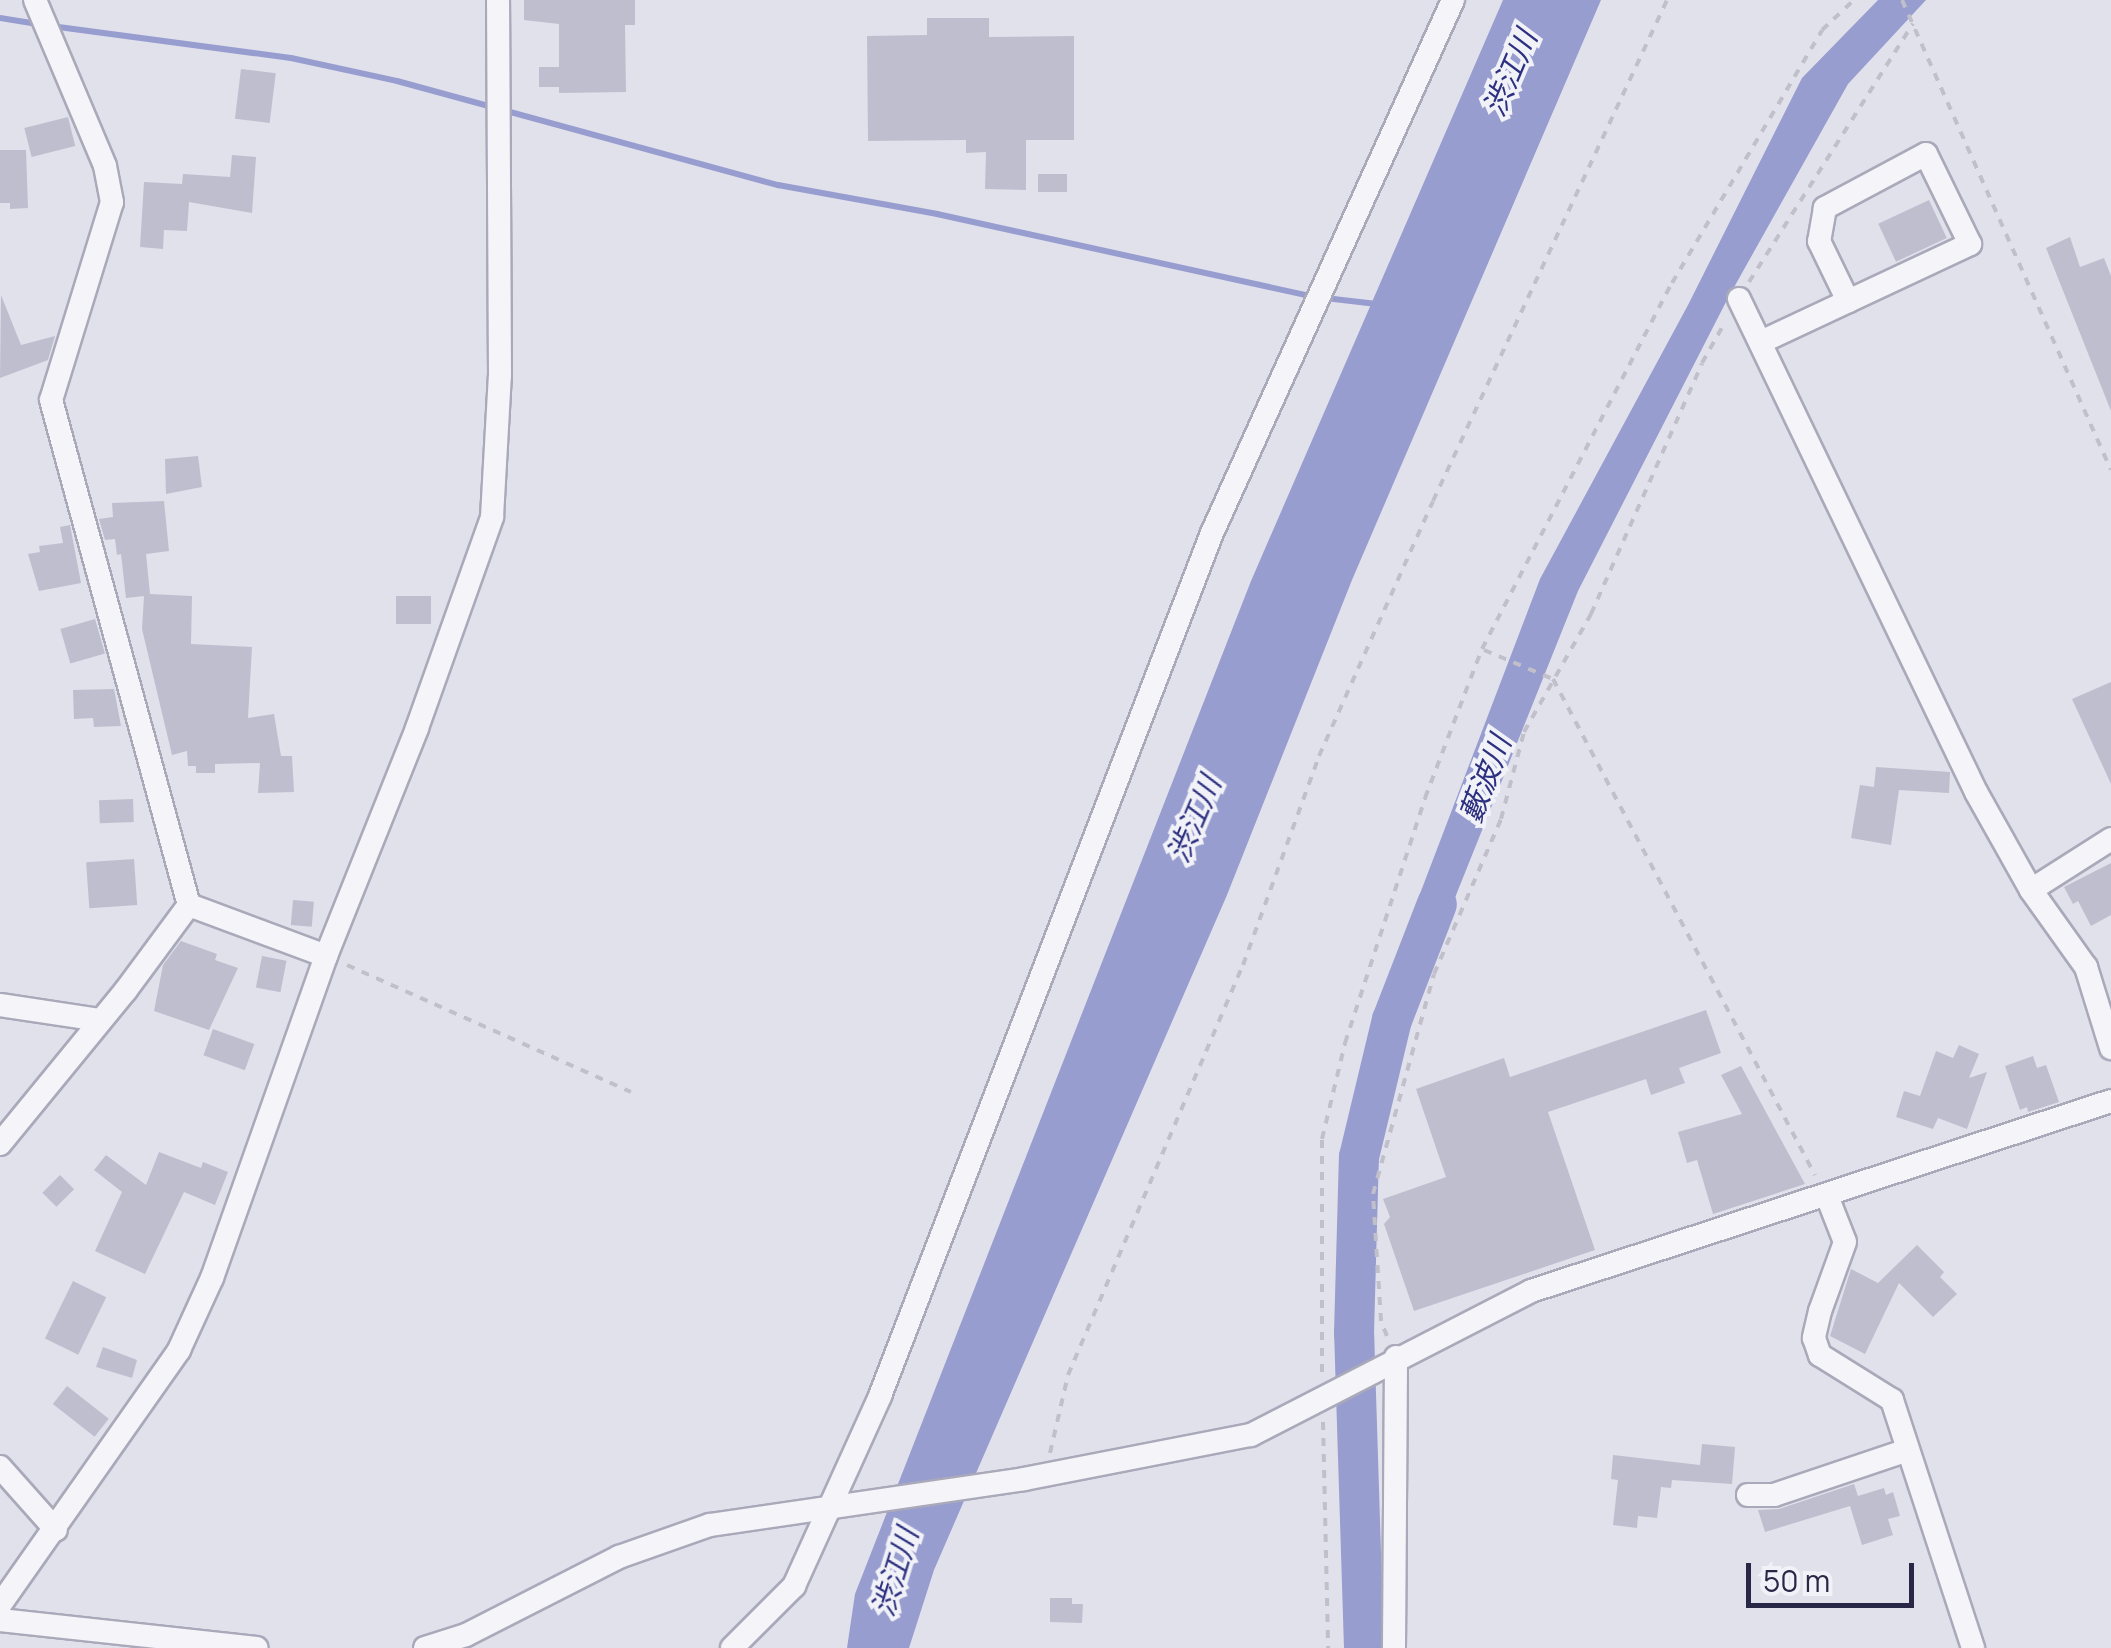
<!DOCTYPE html>
<html>
<head>
<meta charset="utf-8">
<style>
	body { margin:0 }
	#map { position:relative; width:2111px; height:1648px; overflow:hidden; background:#e1e1ec; font-family:Manrope,"Noto Sans JP",sans-serif }
	div>[style] { position:absolute }
	.water>* { inset:0; background:#989dcf }
	.stream>* { height:6px; margin:-3px; padding:0 3px; transform-origin:3px; border-radius:3px; background:#989dcf }
	.river>* { height:40px; margin:-20px; padding:0 20px; transform-origin:20px; border-radius:20px; background:#989dcf }
	.building>* { inset:0; background:#bebecf; transform-origin:0 0 }
	.path>* { height:4px; margin-top:-2px; transform-origin:0; background:repeating-linear-gradient(90deg,#c0bfca 0 8px,transparent 0 16px) }
	.roads { filter:drop-shadow(2px 0 #aaa9ba) drop-shadow(-2px 0 #aaa9ba) drop-shadow(0 2px #aaa9ba) drop-shadow(0 -2px #aaa9ba) }
	.minor>* { height:22px; margin:-11px; padding:0 11px; transform-origin:11px; border-radius:11px; background:#f5f5f9 }
	span { translate:-50% -50%; white-space:nowrap; text-align:center; line-height:1.15; -webkit-text-stroke:8px #f1f1f8; paint-order:stroke }
	.water-label { font-size:30px; color:#2c307f; font-style:italic }
	.scale { position:absolute; left:1746px; top:1563px; width:168px; height:45px; box-sizing:border-box; border:5px solid #282746; border-top:0; padding-left:12px; font-size:30px; line-height:35px; white-space:nowrap; color:#282746; -webkit-text-stroke:8px #f1f1f8; paint-order:stroke }
</style>
</head>
<body>
<div id="map">
	<div class="water">
		<i style="clip-path:polygon(1503px 0,1601px 0,1352px 580px,1227px 895px,934px 1570px,909px 1648px,847px 1648px,855px 1594px,1251px 581px)"></i>
		<i style="clip-path:polygon(1878px 0,1926px 0,1848px 84px,1728px 298px,1578px 591px,1432px 955px,1397px 954px,1540px 579px,1688px 305px,1802px 78px)"></i>
	</div>
	<div class="stream">
		<i style="left:0;top:18px;width:38px;rotate:9deg"></i>
		<i style="left:51px;top:26px;width:242px;rotate:7.6deg"></i>
		<i style="left:291px;top:58px;width:108px;rotate:12.2deg"></i>
		<i style="left:397px;top:81px;width:395px;rotate:15.3deg"></i>
		<i style="left:778px;top:185px;width:162px;rotate:10.3deg"></i>
		<i style="left:937px;top:214px;width:385px;rotate:12.4deg"></i>
		<i style="left:1325px;top:298px;width:52px;rotate:6.6deg"></i>
	</div>
	<div class="river">
		<i style="left:1364px;top:1648px;width:315px;rotate:-91.8deg"></i>
		<i style="left:1354px;top:1333px;width:176px;rotate:-88.4deg"></i>
		<i style="left:1359px;top:1157px;width:141px;rotate:-76.5deg"></i>
		<i style="left:1392px;top:1020px;width:124px;rotate:-68.8deg"></i>
	</div>
	<div class="building">
		<i style="clip-path:polygon(524px 0,635px 0,635px 25px,625px 25px,626px 92px,559px 93px,559px 87px,539px 87px,539px 67px,559px 67px,559px 24px,524px 20px)"></i>
		<i style="clip-path:polygon(927px 18px,989px 18px,989px 37px,1074px 36px,1074px 140px,1026px 140px,1026px 190px,985px 189px,986px 152px,966px 153px,966px 140px,868px 141px,867px 36px,927px 35px)"></i>
		<i style="left:241px;top:69px;width:35px;height:50px;rotate:7deg"></i>
		<i style="left:68px;top:117px;width:30px;height:45px;rotate:76deg"></i>
		<i style="clip-path:polygon(0 150px,26px 150px,28px 208px,10px 209px,10px 203px,0 203px)"></i>
		<i style="clip-path:polygon(232px 155px,256px 157px,252px 213px,189px 202px,187px 231px,164px 230px,163px 249px,140px 247px,144px 182px,182px 184px,183px 174px,230px 177px)"></i>
		<i style="left:1038px;top:174px;width:29px;height:18px"></i>
		<i style="left:1929px;top:200px;width:42px;height:56px;rotate:65deg"></i>
		<i style="clip-path:polygon(2070px 237px,2080px 267px,2104px 258px,2111px 276px,2111px 411px,2046px 248px)"></i>
		<i style="clip-path:polygon(1px 295px,21px 345px,55px 336px,48px 360px,0 378px)"></i>
		<i style="clip-path:polygon(198px 456px,202px 487px,166px 494px,165px 459px)"></i>
		<i style="clip-path:polygon(164px 501px,169px 551px,146px 554px,150px 594px,192px 596px,191px 644px,252px 647px,248px 718px,274px 714px,281px 756px,292px 756px,294px 792px,258px 793px,260px 763px,215px 764px,215px 773px,196px 773px,196px 766px,188px 766px,187px 751px,172px 755px,142px 629px,144px 596px,126px 598px,121px 554px,117px 555px,115px 539px,105px 540px,99px 519px,113px 517px,112px 503px)"></i>
		<i style="clip-path:polygon(70px 525px,81px 583px,39px 591px,28px 554px,40px 552px,39px 546px,63px 543px,60px 527px)"></i>
		<i style="left:396px;top:596px;width:35px;height:28px"></i>
		<i style="left:95px;top:619px;width:36px;height:36px;rotate:74deg"></i>
		<i style="clip-path:polygon(2111px 682px,2111px 784px,2072px 699px)"></i>
		<i style="clip-path:polygon(114px 689px,121px 726px,94px 727px,93px 718px,74px 719px,73px 690px)"></i>
		<i style="clip-path:polygon(1876px 767px,1950px 772px,1949px 793px,1899px 790px,1891px 845px,1851px 838px,1860px 785px,1874px 787px)"></i>
		<i style="left:133px;top:799px;width:23px;height:34px;rotate:88deg"></i>
		<i style="left:134px;top:859px;width:46px;height:48px;rotate:86deg"></i>
		<i style="clip-path:polygon(2111px 863px,2111px 915px,2091px 926px,2078px 901px,2073px 904px,2064px 887px)"></i>
		<i style="left:293px;top:900px;width:21px;height:25px;rotate:5deg"></i>
		<i style="clip-path:polygon(181px 941px,217px 954px,215px 960px,238px 968px,209px 1030px,154px 1011px,163px 965px)"></i>
		<i style="left:262px;top:956px;width:25px;height:32px;rotate:11deg"></i>
		<i style="clip-path:polygon(1706px 1010px,1721px 1053px,1679px 1068px,1685px 1083px,1651px 1095px,1646px 1079px,1548px 1112px,1595px 1250px,1414px 1311px,1384px 1224px,1390px 1217px,1383px 1199px,1446px 1177px,1416px 1089px,1504px 1058px,1510px 1077px)"></i>
		<i style="left:213px;top:1029px;width:44px;height:28px;rotate:20deg"></i>
		<i style="clip-path:polygon(1959px 1045px,1979px 1054px,1969px 1078px,1987px 1072px,1967px 1129px,1938px 1118px,1933px 1129px,1896px 1117px,1904px 1091px,1920px 1096px,1936px 1051px,1953px 1058px)"></i>
		<i style="clip-path:polygon(2033px 1056px,2037px 1068px,2046px 1065px,2059px 1102px,2028px 1112px,2027px 1107px,2020px 1110px,2005px 1066px)"></i>
		<i style="clip-path:polygon(1741px 1066px,1805px 1184px,1713px 1214px,1697px 1160px,1687px 1163px,1678px 1132px,1742px 1114px,1721px 1075px)"></i>
		<i style="clip-path:polygon(159px 1152px,201px 1168px,203px 1162px,228px 1172px,215px 1205px,184px 1192px,145px 1274px,95px 1251px,122px 1192px,94px 1170px,106px 1155px,146px 1185px)"></i>
		<i style="left:60px;top:1175px;width:20px;height:25px;rotate:45deg"></i>
		<i style="clip-path:polygon(1917px 1245px,1944px 1272px,1940px 1277px,1957px 1294px,1933px 1317px,1899px 1283px,1865px 1354px,1830px 1336px,1851px 1269px,1878px 1283px)"></i>
		<i style="left:73px;top:1281px;width:37px;height:64px;rotate:26deg"></i>
		<i style="clip-path:polygon(103px 1347px,137px 1360px,132px 1378px,96px 1367px)"></i>
		<i style="left:67px;top:1386px;width:53px;height:23px;rotate:38deg"></i>
		<i style="clip-path:polygon(1702px 1444px,1735px 1447px,1732px 1484px,1672px 1480px,1671px 1488px,1661px 1487px,1657px 1518px,1638px 1516px,1637px 1528px,1613px 1525px,1618px 1480px,1611px 1479px,1613px 1455px,1700px 1465px)"></i>
		<i style="clip-path:polygon(1854px 1484px,1858px 1496px,1884px 1488px,1886px 1495px,1893px 1492px,1900px 1516px,1888px 1519px,1893px 1535px,1862px 1545px,1850px 1506px,1765px 1532px,1758px 1510px,1779px 1509px)"></i>
		<i style="clip-path:polygon(1050px 1598px,1072px 1598px,1072px 1604px,1083px 1604px,1082px 1623px,1050px 1622px)"></i>
	</div>
	<div class="path">
		<i style="left:1902px;top:0;width:514px;rotate:66.03deg"></i>
		<i style="left:1749px;top:282px;width:306px;rotate:-57.6deg"></i>
		<i style="left:1484px;top:650px;width:75px;rotate:22.8deg"></i>
		<i style="left:1553px;top:679px;width:561px;rotate:62.16deg"></i>
		<i style="left:347px;top:965px;width:311px;rotate:24.1deg"></i>
		<i style="left:1387px;top:1336px;width:16px;rotate:-112deg"></i>
		<i style="left:1381px;top:1321px;width:127px;rotate:-93.6deg"></i>
		<i style="left:1373px;top:1194px;width:228px;rotate:-74.5deg"></i>
		<i style="left:1434px;top:974px;width:169px;rotate:-66.6deg"></i>
		<i style="left:1501px;top:819px;width:90px;rotate:-75.2deg"></i>
		<i style="left:1524px;top:732px;width:136px;rotate:-60.4deg"></i>
		<i style="left:1591px;top:614px;width:274px;rotate:-66.1deg"></i>
		<i style="left:1702px;top:363px;width:45px;rotate:-60.6deg"></i>
		<i style="left:1322px;top:1372px;width:233px;rotate:-90deg"></i>
		<i style="left:1322px;top:1139px;width:99px;rotate:-76.5deg"></i>
		<i style="left:1345px;top:1043px;width:258px;rotate:-71.9deg"></i>
		<i style="left:1425px;top:798px;width:160px;rotate:-69.1deg"></i>
		<i style="left:1482px;top:649px;width:412px;rotate:-62.6deg"></i>
		<i style="left:1672px;top:283px;width:294px;rotate:-59.3deg"></i>
		<i style="left:1822px;top:30px;width:44px;rotate:-43.2deg"></i>
		<i style="left:1323px;top:1422px;width:226px;rotate:88.7deg"></i>
		<i style="left:1050px;top:1453px;width:80px;rotate:-77deg"></i>
		<i style="left:1068px;top:1375px;width:446px;rotate:-66.9deg"></i>
		<i style="left:1243px;top:965px;width:222px;rotate:-70deg"></i>
		<i style="left:1319px;top:756px;width:279px;rotate:-65.9deg"></i>
		<i style="left:1433px;top:501px;width:553px;rotate:-64.96deg"></i>
	</div>
	<div class="roads">
		<div class="minor">
			<i style="left:35px;top:0;width:180px;rotate:67.1deg"></i>
			<i style="left:105px;top:166px;width:37px;rotate:79deg"></i>
			<i style="left:112px;top:202px;width:207px;rotate:107.1deg"></i>
			<i style="left:51px;top:400px;width:524px;rotate:74.72deg"></i>
			<i style="left:1739px;top:299px;width:547px;rotate:64.32deg"></i>
			<i style="left:1976px;top:792px;width:112px;rotate:60.7deg"></i>
			<i style="left:2031px;top:890px;width:95px;rotate:54.5deg"></i>
			<i style="left:2086px;top:967px;width:85px;rotate:72.8deg"></i>
			<i style="left:1761px;top:342px;width:231px;rotate:-25.1deg"></i>
			<i style="left:1970px;top:244px;width:100px;rotate:-116.1deg"></i>
			<i style="left:1926px;top:154px;width:115px;rotate:151.9deg"></i>
			<i style="left:1825px;top:208px;width:34px;rotate:100deg"></i>
			<i style="left:1819px;top:241px;width:67px;rotate:64.2deg"></i>
			<i style="left:2031px;top:890px;width:95px;rotate:-32.5deg"></i>
			<i style="left:189px;top:905px;width:146px;rotate:20.4deg"></i>
			<i style="left:0;top:1005px;width:100px;rotate:8.6deg"></i>
			<i style="left:0;top:1144px;width:199px;rotate:-50.7deg"></i>
			<i style="left:126px;top:990px;width:106px;rotate:-53.5deg"></i>
			<i style="left:1827px;top:1196px;width:49px;rotate:68.6deg"></i>
			<i style="left:1845px;top:1242px;width:73px;rotate:109.9deg"></i>
			<i style="left:1820px;top:1311px;width:28px;rotate:103deg"></i>
			<i style="left:1814px;top:1338px;width:18px;rotate:71deg"></i>
			<i style="left:1820px;top:1355px;width:85px;rotate:32deg"></i>
			<i style="left:1892px;top:1400px;width:261px;rotate:71.9deg"></i>
			<i style="left:0;top:1467px;width:84px;rotate:48.4deg"></i>
			<i style="left:1748px;top:1495px;width:26px"></i>
			<i style="left:1774px;top:1495px;width:141px;rotate:-18.6deg"></i>
			<i style="left:0;top:1605px;width:312px;rotate:-54.9deg"></i>
			<i style="left:179px;top:1350px;width:79px;rotate:-65.4deg"></i>
			<i style="left:212px;top:1278px;width:342px;rotate:-70.5deg"></i>
			<i style="left:326px;top:956px;width:245px;rotate:-68.2deg"></i>
			<i style="left:417px;top:728px;width:224px;rotate:-70.4deg"></i>
			<i style="left:492px;top:517px;width:142px;rotate:-86.8deg"></i>
			<i style="left:500px;top:375px;width:375px;rotate:-90.3deg"></i>
			<i style="left:0;top:1620px;width:258px;rotate:6.2deg"></i>
			<i style="left:425px;top:1648px;width:43px;rotate:-17.6deg"></i>
			<i style="left:466px;top:1635px;width:172px;rotate:-27deg"></i>
			<i style="left:619px;top:1557px;width:96px;rotate:-19.4deg"></i>
			<i style="left:710px;top:1525px;width:317px;rotate:-8.3deg"></i>
			<i style="left:1024px;top:1479px;width:231px;rotate:-11deg"></i>
			<i style="left:1251px;top:1435px;width:315px;rotate:-27.2deg"></i>
			<i style="left:1531px;top:1291px;width:610px;rotate:-18.14deg"></i>
			<i style="left:732px;top:1648px;width:88px;rotate:-45deg"></i>
			<i style="left:794px;top:1586px;width:209px;rotate:-65.6deg"></i>
			<i style="left:880px;top:1396px;width:925px;rotate:-68.96deg"></i>
			<i style="left:1212px;top:533px;width:585px;rotate:-65.67deg"></i>
			<i style="left:1394px;top:1648px;width:291px;rotate:-89.6deg"></i>
		</div>
	</div>
	<div class="water-label">
		<span style="left:1510px;top:73px;rotate:-67deg">渋江川</span>
		<span style="left:1485px;top:779px;rotate:-69deg">藪波川</span>
		<span style="left:1194px;top:819px;rotate:-67deg">渋江川</span>
		<span style="left:895px;top:1572px;rotate:-73deg">渋江川</span>
	</div>
	<div class="scale">50 m</div>
</div>
</body>
</html>
